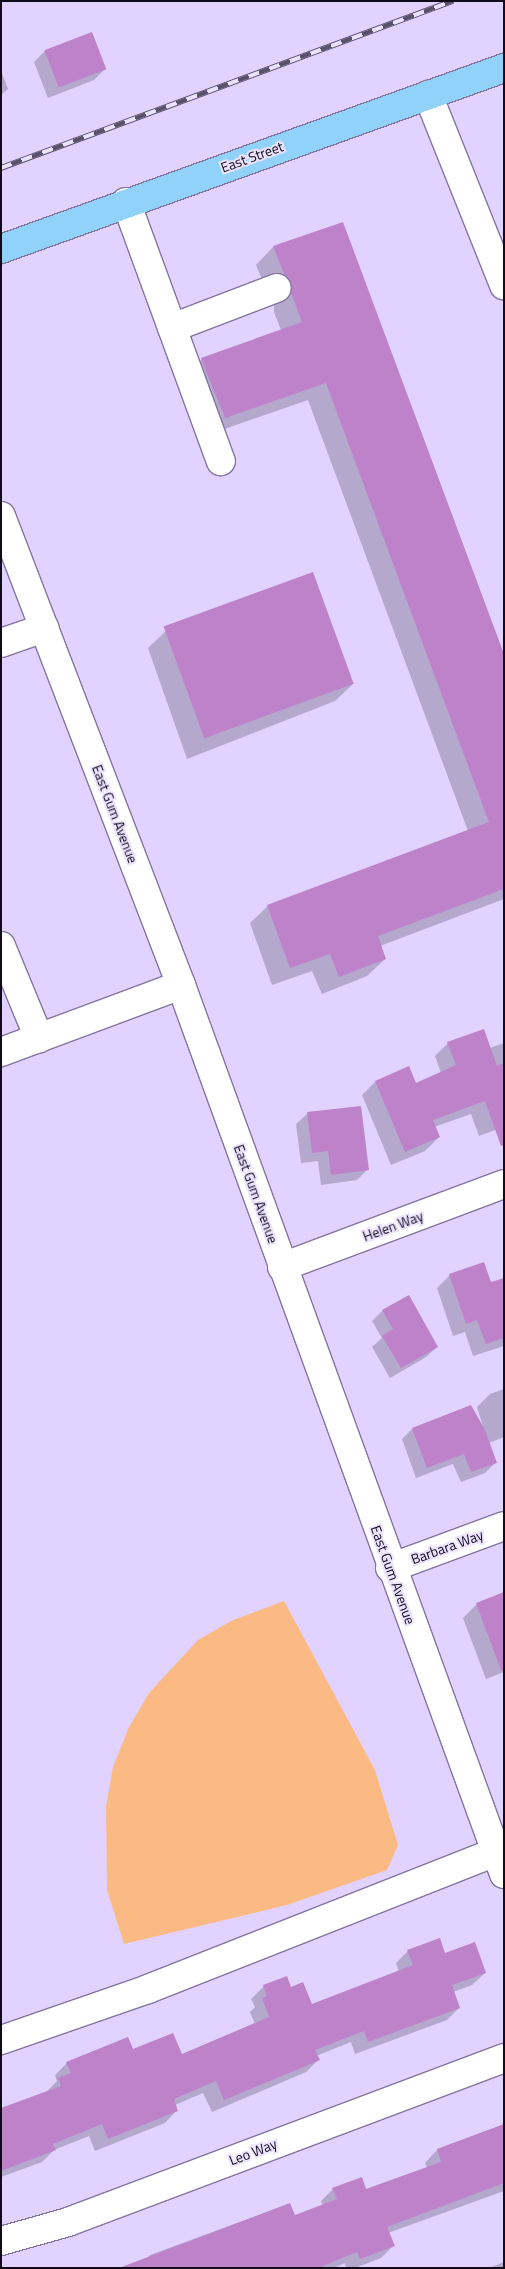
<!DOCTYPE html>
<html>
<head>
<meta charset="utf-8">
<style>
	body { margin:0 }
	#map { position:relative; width:505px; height:2269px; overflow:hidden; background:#e1d2ff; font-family:"Titillium Web",sans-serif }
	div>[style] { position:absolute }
	.green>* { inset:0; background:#fbba84 }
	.shadow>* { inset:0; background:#0003 }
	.building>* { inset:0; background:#bd82ca; transform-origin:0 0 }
	.roads { filter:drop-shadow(1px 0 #83759e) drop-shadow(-1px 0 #83759e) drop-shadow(0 1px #83759e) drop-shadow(0 -1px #83759e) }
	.minor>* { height:28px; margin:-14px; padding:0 14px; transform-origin:14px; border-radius:14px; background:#fff }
	.major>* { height:28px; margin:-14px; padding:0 14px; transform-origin:14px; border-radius:14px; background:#91d2fb }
	.rail>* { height:5.5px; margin-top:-2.75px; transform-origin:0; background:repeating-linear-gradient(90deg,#ebe3fe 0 11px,#59506a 0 22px); box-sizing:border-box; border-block:1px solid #59506a }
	span { translate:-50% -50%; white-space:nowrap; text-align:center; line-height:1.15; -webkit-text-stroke:4px #ebe3fe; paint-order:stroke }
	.street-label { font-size:14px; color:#100a19 }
	.frame { position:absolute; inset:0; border:2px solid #100a19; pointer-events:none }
</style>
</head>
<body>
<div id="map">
	<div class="green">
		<i style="clip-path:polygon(284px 1601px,375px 1770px,398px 1845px,387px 1870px,287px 1905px,124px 1944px,107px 1890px,106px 1807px,113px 1767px,129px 1727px,149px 1693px,198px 1640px,231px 1621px)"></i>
	</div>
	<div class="shadow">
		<i style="clip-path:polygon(45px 51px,105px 69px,94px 80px,48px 98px,34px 62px)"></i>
		<i style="clip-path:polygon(1px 71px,8px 89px,1px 95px)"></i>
		<i style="clip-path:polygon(342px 223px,504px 658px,504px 899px,380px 946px,385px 959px,367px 976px,322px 994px,312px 971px,272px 985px,250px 923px,268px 906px,468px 831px,308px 400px,207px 435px,184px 377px,202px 359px,281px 330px,274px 312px,274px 300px,267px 292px,256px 265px,273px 247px)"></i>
		<i style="clip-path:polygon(312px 574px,353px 684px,335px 701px,187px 759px,148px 648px,166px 631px)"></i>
		<i style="clip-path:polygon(448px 1043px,490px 1048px,504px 1043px,504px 1127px,479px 1136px,471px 1114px,434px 1127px,439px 1137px,425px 1151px,391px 1165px,362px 1095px,375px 1082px,416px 1084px,441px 1073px,435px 1056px)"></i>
		<i style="clip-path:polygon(360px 1107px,368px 1169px,357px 1180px,321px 1185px,318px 1161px,301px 1163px,296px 1124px,307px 1114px)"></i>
		<i style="clip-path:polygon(450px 1275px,490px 1284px,504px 1279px,504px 1346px,473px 1356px,465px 1332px,453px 1336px,437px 1288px)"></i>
		<i style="clip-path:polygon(383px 1310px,437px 1347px,426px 1357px,390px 1378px,372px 1347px,382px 1338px,372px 1321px)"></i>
		<i style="clip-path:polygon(504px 1389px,504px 1437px,489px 1443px,496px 1462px,485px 1473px,461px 1482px,453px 1464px,416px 1478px,402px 1439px,412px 1429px,471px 1407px,483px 1426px,477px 1407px,490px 1394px)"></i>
		<i style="clip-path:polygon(504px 1594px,504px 1672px,486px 1679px,463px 1618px,477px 1604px)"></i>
		<i style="clip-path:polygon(408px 1951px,444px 1955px,485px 1973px,472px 1985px,453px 1992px,459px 2008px,447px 2020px,355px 2054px,351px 2042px,316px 2056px,318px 2060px,306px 2072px,212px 2112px,203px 2093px,175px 2105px,177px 2110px,165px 2123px,95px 2151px,89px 2136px,54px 2150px,42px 2162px,1px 2177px,1px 2110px,46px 2092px,57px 2081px,55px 2075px,67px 2063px,132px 2051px,181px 2055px,255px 2024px,250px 2012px,255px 2007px,251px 1999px,264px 1986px,290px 1988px,311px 2006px,399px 1972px,396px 1963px)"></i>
		<i style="clip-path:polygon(504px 2126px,504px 2191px,388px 2233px,393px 2246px,381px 2258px,355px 2268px,346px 2268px,345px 2263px,334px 2268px,138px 2268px,150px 2255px,289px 2204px,294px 2217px,323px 2206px,321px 2201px,333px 2189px,365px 2190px,427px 2168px,425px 2163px,437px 2150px)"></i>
		<i style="clip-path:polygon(504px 2262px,504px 2268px,489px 2268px)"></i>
	</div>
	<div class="building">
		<i style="left:92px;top:32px;width:40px;height:51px;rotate:69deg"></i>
		<i style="clip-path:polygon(343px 222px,504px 654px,504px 889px,378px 936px,386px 959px,339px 977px,330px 954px,290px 968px,267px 905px,489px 822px,326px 383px,225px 418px,201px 358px,302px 322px,291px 293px,291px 282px,284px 274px,273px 246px)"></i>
		<i style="left:313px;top:572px;width:119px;height:159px;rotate:70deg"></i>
		<i style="clip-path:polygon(484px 1029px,497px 1066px,504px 1063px,504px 1145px,501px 1146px,485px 1101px,433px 1120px,440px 1137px,405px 1152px,375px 1081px,409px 1066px,416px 1083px,456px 1065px,447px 1042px)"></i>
		<i style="clip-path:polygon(361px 1106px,369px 1170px,331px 1175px,328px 1151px,312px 1153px,307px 1112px)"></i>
		<i style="clip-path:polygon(484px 1262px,491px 1282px,504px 1278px,504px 1338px,486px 1344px,477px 1320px,466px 1324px,449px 1274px)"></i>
		<i style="clip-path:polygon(409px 1295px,438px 1347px,401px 1368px,382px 1336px,393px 1329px,382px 1310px)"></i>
		<i style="clip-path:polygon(471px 1405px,485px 1430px,497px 1463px,471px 1472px,464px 1454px,427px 1468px,412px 1428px)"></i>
		<i style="clip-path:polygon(504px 1592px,504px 1670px,501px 1670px,476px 1603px)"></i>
		<i style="clip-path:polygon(440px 1938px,445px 1953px,475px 1942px,486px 1973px,452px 1985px,460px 2008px,368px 2042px,364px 2031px,315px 2050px,320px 2060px,224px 2100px,216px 2081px,174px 2099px,178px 2111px,108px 2139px,102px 2124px,53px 2144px,56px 2150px,1px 2171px,1px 2108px,61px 2086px,58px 2078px,71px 2073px,66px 2062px,128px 2037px,133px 2049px,173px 2033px,182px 2054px,269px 2017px,262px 1998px,267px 1996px,263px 1985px,287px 1976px,291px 1987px,303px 1982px,312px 2004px,413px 1965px,407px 1950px)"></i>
		<i style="clip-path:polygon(504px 2124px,504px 2183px,387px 2227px,395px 2246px,360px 2259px,357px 2252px,318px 2268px,119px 2268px,290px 2203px,295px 2215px,337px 2199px,332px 2188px,362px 2177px,366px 2189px,441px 2162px,437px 2149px)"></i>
	</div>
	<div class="roads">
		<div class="minor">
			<i style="left:428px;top:95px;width:205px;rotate:68.2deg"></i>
			<i style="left:126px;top:202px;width:276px;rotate:69.9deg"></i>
			<i style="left:172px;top:328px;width:112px;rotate:-20.9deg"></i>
			<i style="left:1px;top:516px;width:502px;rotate:69deg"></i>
			<i style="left:181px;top:985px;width:946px;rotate:70.03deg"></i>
			<i style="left:1px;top:643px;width:46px;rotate:-19.2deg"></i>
			<i style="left:1px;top:946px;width:100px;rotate:67.6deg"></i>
			<i style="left:1px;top:1052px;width:192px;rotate:-20.4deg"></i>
			<i style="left:282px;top:1267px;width:237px;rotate:-20.5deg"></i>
			<i style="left:390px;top:1568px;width:121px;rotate:-20.2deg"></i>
			<i style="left:1px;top:2040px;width:156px;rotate:-19.1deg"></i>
			<i style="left:148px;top:1989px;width:372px;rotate:-21.5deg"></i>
			<i style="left:1px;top:2241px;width:70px;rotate:-15.8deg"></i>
			<i style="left:68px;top:2222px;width:466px;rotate:-20.6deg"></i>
		</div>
		<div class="major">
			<i style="left:1px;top:249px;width:535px;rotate:-19.79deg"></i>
		</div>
	</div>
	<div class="rail">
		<i style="left:1px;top:168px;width:482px;rotate:-20.3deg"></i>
	</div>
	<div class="street-label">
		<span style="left:252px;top:157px;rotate:-20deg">East Street</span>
		<span style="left:115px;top:814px;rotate:69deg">East Gum Avenue</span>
		<span style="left:256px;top:1194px;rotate:70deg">East Gum Avenue</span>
		<span style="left:393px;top:1226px;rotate:-20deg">Helen Way</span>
		<span style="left:447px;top:1547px;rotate:-20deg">Barbara Way</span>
		<span style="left:393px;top:1575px;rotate:70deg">East Gum Avenue</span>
		<span style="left:253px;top:2152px;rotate:-21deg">Leo Way</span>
	</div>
	<div class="frame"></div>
</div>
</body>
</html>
